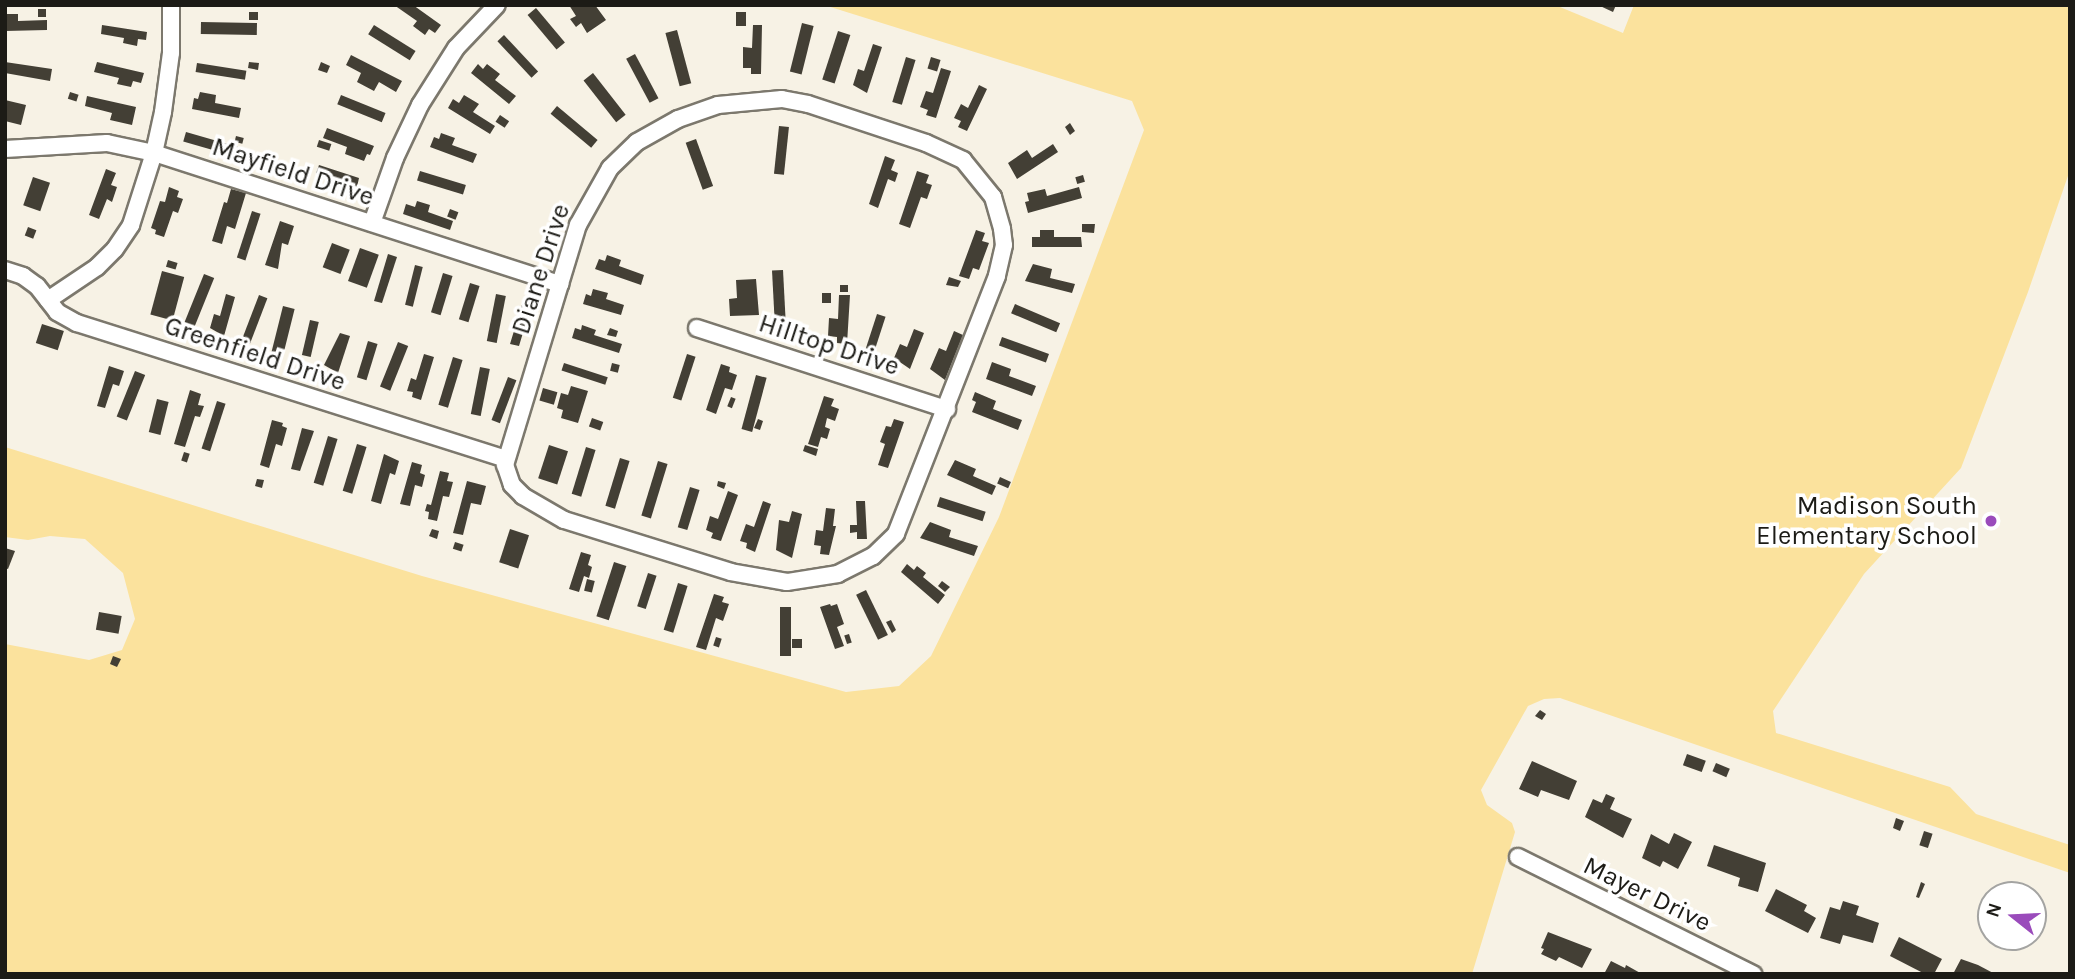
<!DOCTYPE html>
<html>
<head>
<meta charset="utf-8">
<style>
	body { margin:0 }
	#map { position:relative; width:2075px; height:979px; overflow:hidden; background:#f7f2e5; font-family:Karla,sans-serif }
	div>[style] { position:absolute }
	.green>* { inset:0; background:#fbe29d }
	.building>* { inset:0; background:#433f35; transform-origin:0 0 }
	.roads { filter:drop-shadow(2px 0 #7c786d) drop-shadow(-2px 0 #7c786d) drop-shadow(0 2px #7c786d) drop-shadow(0 -2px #7c786d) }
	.minor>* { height:16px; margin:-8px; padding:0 8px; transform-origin:8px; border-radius:8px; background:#fff }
	.dots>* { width:19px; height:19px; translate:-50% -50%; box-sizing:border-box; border:4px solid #fff; border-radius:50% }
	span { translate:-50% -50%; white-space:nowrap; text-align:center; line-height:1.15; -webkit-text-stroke:7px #fff; paint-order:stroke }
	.street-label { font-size:26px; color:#1c1b16 }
	.poi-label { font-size:26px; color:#1c1b16 }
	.right { translate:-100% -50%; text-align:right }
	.frame { position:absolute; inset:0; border:7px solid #1c1b16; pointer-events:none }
	.north { position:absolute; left:1977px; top:881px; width:70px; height:70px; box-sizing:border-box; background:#fff; border:2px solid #a4a4a2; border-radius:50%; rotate:288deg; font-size:19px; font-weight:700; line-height:28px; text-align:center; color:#1c1b16 }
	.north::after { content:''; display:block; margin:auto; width:24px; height:32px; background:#9a4bbb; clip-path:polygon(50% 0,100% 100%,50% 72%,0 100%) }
</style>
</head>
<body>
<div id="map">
	<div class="green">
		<i style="clip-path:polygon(824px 5px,1555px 5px,1623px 33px,1634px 5px,2070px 5px,2070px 170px,2028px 292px,1961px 468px,1864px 574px,1773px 711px,1776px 733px,1950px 787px,1976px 814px,2070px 845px,2070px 873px,1560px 698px,1544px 699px,1528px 706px,1481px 790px,1487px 805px,1512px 823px,1515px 832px,1472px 974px,5px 974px,5px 644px,89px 660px,122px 650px,135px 619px,123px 573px,85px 539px,50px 536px,28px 540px,5px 537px,5px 447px,422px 576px,846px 692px,899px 686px,931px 656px,999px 517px,1144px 130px,1132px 101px)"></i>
	</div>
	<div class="building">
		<i style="clip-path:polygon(394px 5px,413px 5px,441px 25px,435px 33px,429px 29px,425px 35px,413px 26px,417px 21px)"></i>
		<i style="clip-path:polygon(569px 5px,595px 5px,606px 20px,587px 33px,581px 23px,576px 27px,570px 19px,576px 16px)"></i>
		<i style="clip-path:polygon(1598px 5px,1616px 5px,1613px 12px)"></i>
		<i style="left:536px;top:8px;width:45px;height:11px;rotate:50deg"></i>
		<i style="left:38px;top:9px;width:8px;height:8px"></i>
		<i style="left:249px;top:12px;width:9px;height:8px"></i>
		<i style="left:736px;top:12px;width:10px;height:14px"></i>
		<i style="clip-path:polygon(5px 14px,18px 14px,18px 21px,47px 20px,47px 30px,5px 31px)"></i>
		<i style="left:201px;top:22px;width:56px;height:12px;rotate:1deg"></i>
		<i style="left:802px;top:23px;width:12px;height:50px;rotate:14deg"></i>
		<i style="clip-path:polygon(102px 25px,147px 32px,146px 40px,138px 39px,137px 46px,123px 43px,124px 38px,101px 34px)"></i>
		<i style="left:374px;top:25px;width:49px;height:11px;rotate:32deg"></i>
		<i style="clip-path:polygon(753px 25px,762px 25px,761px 74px,751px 74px,751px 68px,743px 68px,743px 47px,752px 48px)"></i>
		<i style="left:677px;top:30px;width:55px;height:12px;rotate:75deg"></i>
		<i style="left:838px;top:31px;width:13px;height:51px;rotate:18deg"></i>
		<i style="left:504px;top:35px;width:50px;height:9px;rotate:47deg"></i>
		<i style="clip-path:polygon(873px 44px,882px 47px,867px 93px,853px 85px,858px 69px,864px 71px)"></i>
		<i style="left:635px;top:54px;width:50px;height:10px;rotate:62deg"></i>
		<i style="clip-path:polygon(351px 55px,402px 81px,396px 92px,379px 82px,374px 91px,357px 82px,361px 73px,346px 65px)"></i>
		<i style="left:906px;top:57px;width:10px;height:47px;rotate:17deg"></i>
		<i style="left:931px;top:57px;width:10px;height:12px;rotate:17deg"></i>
		<i style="clip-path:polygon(5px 62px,52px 69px,50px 81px,5px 73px)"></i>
		<i style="clip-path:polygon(97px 62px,144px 73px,141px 83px,133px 81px,131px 87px,117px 84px,119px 78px,94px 72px)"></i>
		<i style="clip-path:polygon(249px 62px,259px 63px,258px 70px,248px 68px)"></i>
		<i style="clip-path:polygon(321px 62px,330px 66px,327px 73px,318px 70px)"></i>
		<i style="left:197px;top:63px;width:50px;height:9px;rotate:9deg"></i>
		<i style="clip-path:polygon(478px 64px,483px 69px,487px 64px,500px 74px,495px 80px,516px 96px,509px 104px,471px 73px)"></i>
		<i style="clip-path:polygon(941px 68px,951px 71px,936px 118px,926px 115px,928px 110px,920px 107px,926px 91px,933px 93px)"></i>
		<i style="left:593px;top:73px;width:53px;height:12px;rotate:52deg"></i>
		<i style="clip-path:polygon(979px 85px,987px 89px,967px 131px,958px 127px,961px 121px,954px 118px,961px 104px,968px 108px)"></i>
		<i style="left:70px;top:92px;width:9px;height:7px;rotate:18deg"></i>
		<i style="clip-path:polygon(200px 92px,216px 95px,215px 103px,241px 108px,239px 118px,192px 109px,194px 98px,198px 99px)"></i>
		<i style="left:341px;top:95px;width:48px;height:10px;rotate:22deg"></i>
		<i style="clip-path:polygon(464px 95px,479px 104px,473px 112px,495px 126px,490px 134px,448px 108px,453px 99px,459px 103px)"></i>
		<i style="clip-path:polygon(87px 96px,136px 107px,132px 125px,110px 120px,112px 113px,85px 106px)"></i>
		<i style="clip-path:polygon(5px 100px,26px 105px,21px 125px,5px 121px)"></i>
		<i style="left:557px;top:106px;width:53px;height:10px;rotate:40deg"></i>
		<i style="left:500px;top:115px;width:11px;height:8px;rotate:34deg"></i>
		<i style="clip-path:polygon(1070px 123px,1075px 131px,1070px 135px,1065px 127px)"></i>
		<i style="left:779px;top:126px;width:10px;height:48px;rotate:6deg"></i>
		<i style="clip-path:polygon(327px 128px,374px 146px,370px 155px,367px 154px,364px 161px,345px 154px,347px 147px,323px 138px)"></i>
		<i style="left:186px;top:132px;width:56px;height:10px;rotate:16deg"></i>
		<i style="clip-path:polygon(441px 133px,455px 138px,452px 145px,477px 154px,473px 163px,430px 147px,434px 137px,439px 139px)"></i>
		<i style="left:236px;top:136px;width:8px;height:6px;rotate:14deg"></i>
		<i style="left:696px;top:139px;width:50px;height:11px;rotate:70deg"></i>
		<i style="left:319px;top:140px;width:13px;height:7px;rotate:18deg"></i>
		<i style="clip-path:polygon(1053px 144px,1058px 152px,1017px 179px,1008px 163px,1027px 150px,1032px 158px)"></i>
		<i style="clip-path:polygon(885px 156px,895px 160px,891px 170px,898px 173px,895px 182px,888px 179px,878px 208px,869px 204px)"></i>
		<i style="clip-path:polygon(319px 165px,359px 178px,357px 187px,351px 185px,349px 191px,335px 186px,337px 180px,316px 173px)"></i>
		<i style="clip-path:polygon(106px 169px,116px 173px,111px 185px,117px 187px,112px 202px,107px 199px,99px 219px,89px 215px)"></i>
		<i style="left:420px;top:171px;width:48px;height:10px;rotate:17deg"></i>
		<i style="clip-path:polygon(917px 171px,929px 175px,926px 183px,932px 185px,927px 199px,921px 197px,910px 228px,899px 224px)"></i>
		<i style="left:1083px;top:175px;width:7px;height:8px;rotate:74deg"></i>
		<i style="left:33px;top:177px;width:18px;height:30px;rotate:19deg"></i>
		<i style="clip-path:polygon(169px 187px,179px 191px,177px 197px,183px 199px,178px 213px,173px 211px,164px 237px,155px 234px,156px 230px,151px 228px,160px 201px,165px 202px)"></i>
		<i style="clip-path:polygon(1079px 187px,1082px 198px,1028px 213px,1025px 202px,1029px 201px,1027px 193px,1045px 189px,1047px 196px)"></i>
		<i style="clip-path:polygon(231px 189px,246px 193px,235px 229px,227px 226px,222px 244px,212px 241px,224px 202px,227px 203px)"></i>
		<i style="clip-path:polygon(417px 201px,430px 205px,428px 212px,453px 221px,450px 230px,403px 214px,406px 204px,415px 207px)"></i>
		<i style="left:450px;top:209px;width:9px;height:8px;rotate:21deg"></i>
		<i style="left:252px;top:211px;width:9px;height:49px;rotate:18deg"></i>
		<i style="clip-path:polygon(280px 221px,294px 226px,288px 245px,282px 243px,278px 269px,265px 265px)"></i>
		<i style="clip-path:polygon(1082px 224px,1095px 224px,1094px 233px,1082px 232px)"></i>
		<i style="left:28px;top:227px;width:9px;height:9px;rotate:21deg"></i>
		<i style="clip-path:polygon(976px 230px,985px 233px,982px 241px,989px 243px,979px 270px,973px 268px,969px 279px,959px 276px)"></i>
		<i style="clip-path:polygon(1040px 230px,1054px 230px,1054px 237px,1081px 237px,1082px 247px,1032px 247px,1032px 237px,1040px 237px)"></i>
		<i style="left:332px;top:243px;width:19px;height:26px;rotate:21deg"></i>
		<i style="left:360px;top:248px;width:20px;height:35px;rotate:20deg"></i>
		<i style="clip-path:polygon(388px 254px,397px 257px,382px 303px,374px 301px)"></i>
		<i style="clip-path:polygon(607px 255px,621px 260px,619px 266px,644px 275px,641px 285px,595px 269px,599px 259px,605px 261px)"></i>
		<i style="left:168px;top:260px;width:10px;height:7px;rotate:17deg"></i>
		<i style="clip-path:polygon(1033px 264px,1052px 269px,1050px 278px,1075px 284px,1072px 293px,1025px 281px)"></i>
		<i style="left:415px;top:265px;width:8px;height:41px;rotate:14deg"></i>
		<i style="left:783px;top:270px;width:55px;height:11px;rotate:87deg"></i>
		<i style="left:162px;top:271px;width:23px;height:45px;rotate:15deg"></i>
		<i style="left:443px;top:273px;width:10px;height:41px;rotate:17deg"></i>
		<i style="left:204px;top:274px;width:11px;height:52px;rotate:22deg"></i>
		<i style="clip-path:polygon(949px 277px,961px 281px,958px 287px,946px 285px)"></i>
		<i style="clip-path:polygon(756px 279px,759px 315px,730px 316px,729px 299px,737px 298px,736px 280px)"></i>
		<i style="left:470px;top:283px;width:10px;height:38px;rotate:17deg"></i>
		<i style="left:840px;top:285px;width:8px;height:7px"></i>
		<i style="clip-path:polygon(593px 289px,608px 293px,606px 299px,624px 305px,621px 315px,583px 304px,586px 294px,591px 296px)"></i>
		<i style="left:822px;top:293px;width:9px;height:10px"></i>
		<i style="clip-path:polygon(226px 294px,235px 297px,224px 336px,210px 328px,214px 314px,220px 316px)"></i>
		<i style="left:496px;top:294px;width:10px;height:48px;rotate:11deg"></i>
		<i style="left:259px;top:295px;width:9px;height:49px;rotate:21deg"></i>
		<i style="clip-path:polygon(839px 295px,850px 295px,847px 344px,837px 343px,837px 337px,828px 336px,829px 318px,838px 319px)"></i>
		<i style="clip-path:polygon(524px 298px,532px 300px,529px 309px,537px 312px,536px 318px,528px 316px,519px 346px,510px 344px)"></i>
		<i style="left:1015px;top:304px;width:49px;height:10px;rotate:23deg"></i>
		<i style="left:283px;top:306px;width:12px;height:49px;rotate:14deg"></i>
		<i style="left:877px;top:314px;width:9px;height:41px;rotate:18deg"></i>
		<i style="left:310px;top:320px;width:9px;height:36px;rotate:13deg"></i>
		<i style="left:42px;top:324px;width:23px;height:20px;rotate:18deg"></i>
		<i style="clip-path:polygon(582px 325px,596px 330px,594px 335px,622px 344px,619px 353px,572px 338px,575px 328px,581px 330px)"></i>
		<i style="clip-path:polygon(610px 328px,618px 331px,616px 337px,607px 335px)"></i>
		<i style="clip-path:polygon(914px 329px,924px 333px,910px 369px,894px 358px,900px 344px,907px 347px)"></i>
		<i style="clip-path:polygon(954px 331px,963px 335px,945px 380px,930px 369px,939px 348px,946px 351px)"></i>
		<i style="clip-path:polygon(340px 333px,350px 336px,338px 373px,324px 365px)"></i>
		<i style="left:1002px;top:337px;width:50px;height:9px;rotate:20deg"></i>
		<i style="left:368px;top:341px;width:10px;height:38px;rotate:17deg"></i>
		<i style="left:398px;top:342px;width:11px;height:48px;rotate:22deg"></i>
		<i style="clip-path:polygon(424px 354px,434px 357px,421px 400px,412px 397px,413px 392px,407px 391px,411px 378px,416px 380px)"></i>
		<i style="left:687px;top:354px;width:9px;height:46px;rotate:18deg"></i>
		<i style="left:453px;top:357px;width:10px;height:50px;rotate:17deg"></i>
		<i style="clip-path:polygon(992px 362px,1011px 369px,1009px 376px,1036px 386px,1032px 396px,986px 379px)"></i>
		<i style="left:564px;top:363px;width:46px;height:8px;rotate:18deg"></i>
		<i style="left:612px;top:363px;width:8px;height:8px;rotate:14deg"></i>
		<i style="clip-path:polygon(721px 364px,730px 367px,729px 372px,737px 375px,732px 390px,725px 388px,716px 414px,706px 410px)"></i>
		<i style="clip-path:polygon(109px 366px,124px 371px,119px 386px,113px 384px,105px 408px,97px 406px)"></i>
		<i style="left:480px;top:367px;width:10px;height:48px;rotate:11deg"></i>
		<i style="left:135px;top:371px;width:11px;height:49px;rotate:22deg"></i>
		<i style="left:756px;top:375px;width:11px;height:56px;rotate:15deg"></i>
		<i style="left:508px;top:377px;width:9px;height:46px;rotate:21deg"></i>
		<i style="clip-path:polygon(571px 386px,588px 391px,578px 423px,561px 418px,563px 410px,557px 408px,561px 393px,568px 395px)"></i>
		<i style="left:543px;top:388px;width:15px;height:13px;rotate:16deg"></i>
		<i style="clip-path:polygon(190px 390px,201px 394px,198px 405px,204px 406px,200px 417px,195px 416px,185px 447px,174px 444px)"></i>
		<i style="clip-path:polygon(975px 392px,996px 401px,993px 409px,1022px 420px,1018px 430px,972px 412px,976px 402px,972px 400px)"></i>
		<i style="clip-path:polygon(824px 396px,834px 399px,831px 406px,839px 409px,835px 421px,827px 418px,825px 427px,830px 429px,827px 439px,821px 437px,818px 447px,808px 444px)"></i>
		<i style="left:731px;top:397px;width:5px;height:10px;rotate:22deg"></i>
		<i style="left:157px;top:399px;width:12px;height:34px;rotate:14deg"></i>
		<i style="left:217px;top:401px;width:9px;height:50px;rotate:18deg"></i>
		<i style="left:592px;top:418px;width:12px;height:9px;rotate:20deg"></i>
		<i style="clip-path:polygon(758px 419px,763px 421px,760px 430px,754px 428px)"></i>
		<i style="clip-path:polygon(894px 419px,904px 422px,888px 468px,878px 465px,885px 444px,880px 442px,886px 426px,891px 427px)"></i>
		<i style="clip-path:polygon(272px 420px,283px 423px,282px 426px,287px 428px,282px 446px,276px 444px,269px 468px,260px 465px)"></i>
		<i style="clip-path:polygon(302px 428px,314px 431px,300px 471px,291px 469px)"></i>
		<i style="left:328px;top:436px;width:10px;height:49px;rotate:17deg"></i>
		<i style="left:357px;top:444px;width:10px;height:49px;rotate:17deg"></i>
		<i style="left:549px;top:445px;width:20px;height:35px;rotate:18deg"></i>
		<i style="clip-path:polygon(805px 445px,818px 449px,816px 456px,803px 451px)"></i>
		<i style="left:586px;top:447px;width:10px;height:49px;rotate:17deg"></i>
		<i style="left:184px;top:452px;width:6px;height:9px;rotate:18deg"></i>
		<i style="clip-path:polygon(384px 454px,399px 461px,395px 475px,390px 473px,381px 504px,371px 501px)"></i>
		<i style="left:620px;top:458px;width:10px;height:50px;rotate:17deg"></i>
		<i style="clip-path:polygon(955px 460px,976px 469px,973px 476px,996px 486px,992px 495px,947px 475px)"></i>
		<i style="left:658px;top:461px;width:10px;height:57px;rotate:17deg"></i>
		<i style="clip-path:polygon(412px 462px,422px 465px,420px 473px,425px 475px,422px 487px,415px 485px,410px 506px,400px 504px)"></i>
		<i style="clip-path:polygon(440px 471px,449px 473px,447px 481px,453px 482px,449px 497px,443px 496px,437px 521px,428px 519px,429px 512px,425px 511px,427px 504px,431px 505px)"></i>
		<i style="left:1000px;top:477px;width:12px;height:7px;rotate:24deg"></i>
		<i style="clip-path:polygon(257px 479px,264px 480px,262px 488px,255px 486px)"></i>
		<i style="clip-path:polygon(467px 481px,486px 486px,481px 505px,471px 503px,463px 535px,453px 533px)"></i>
		<i style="clip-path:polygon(718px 481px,726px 483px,724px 489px,717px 486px)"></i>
		<i style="left:690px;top:487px;width:10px;height:42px;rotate:17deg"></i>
		<i style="clip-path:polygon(728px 491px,738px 495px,721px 541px,711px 538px,713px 533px,706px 530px,710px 516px,718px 519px)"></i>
		<i style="left:940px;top:497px;width:48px;height:10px;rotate:18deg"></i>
		<i style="clip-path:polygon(763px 501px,771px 504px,755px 552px,746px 548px,747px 543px,740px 541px,746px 524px,754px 527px)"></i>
		<i style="clip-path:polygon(856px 501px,865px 501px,867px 539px,857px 539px,857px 532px,850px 533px,850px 525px,857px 525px)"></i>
		<i style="clip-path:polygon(826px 508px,835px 509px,833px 526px,836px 526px,829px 555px,820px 554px,821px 546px,814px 545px,816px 530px,823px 531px)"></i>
		<i style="clip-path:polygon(792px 511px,802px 514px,792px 558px,776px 550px,779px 520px,789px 522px)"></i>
		<i style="clip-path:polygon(930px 522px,951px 530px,949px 537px,978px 546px,974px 556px,920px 538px)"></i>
		<i style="clip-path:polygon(432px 529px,439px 531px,437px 539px,429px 536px)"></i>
		<i style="left:510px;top:529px;width:20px;height:35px;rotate:18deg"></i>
		<i style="left:455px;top:542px;width:9px;height:7px;rotate:18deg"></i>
		<i style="clip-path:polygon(5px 548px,15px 551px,8px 569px,5px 568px)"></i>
		<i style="clip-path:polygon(581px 552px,591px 555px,588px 565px,592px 567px,589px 578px,584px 576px,579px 592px,569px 589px)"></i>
		<i style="left:614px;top:562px;width:13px;height:57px;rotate:18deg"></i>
		<i style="clip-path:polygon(907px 564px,914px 570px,917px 566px,926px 573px,923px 577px,945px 595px,938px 604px,901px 572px)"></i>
		<i style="left:648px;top:573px;width:9px;height:35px;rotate:18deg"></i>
		<i style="left:587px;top:579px;width:8px;height:12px;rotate:14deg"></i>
		<i style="clip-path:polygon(942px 581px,950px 587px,945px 592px,938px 586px)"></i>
		<i style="left:678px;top:583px;width:10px;height:49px;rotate:17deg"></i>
		<i style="left:866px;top:590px;width:50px;height:11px;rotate:64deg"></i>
		<i style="clip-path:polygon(714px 594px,724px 597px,722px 602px,729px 604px,723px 621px,716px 618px,706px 650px,696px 647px)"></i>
		<i style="clip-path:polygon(830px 604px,831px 606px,837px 604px,844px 624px,837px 627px,844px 646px,835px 649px,820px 607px)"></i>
		<i style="left:780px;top:607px;width:11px;height:49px"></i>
		<i style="left:99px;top:612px;width:23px;height:18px;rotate:10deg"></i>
		<i style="clip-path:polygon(891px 620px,896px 630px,892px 633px,886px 622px)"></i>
		<i style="left:849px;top:634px;width:9px;height:5px;rotate:72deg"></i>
		<i style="left:716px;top:637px;width:6px;height:9px;rotate:18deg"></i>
		<i style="left:792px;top:639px;width:10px;height:9px"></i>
		<i style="clip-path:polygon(113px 656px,121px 659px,117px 667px,110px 664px)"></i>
		<i style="clip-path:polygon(1540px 710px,1546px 714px,1542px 720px,1535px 716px)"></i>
		<i style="left:1687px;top:754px;width:20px;height:12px;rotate:20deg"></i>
		<i style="clip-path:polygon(1532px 761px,1577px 781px,1569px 800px,1541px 790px,1538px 797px,1519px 789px)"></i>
		<i style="left:1716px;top:763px;width:15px;height:9px;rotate:23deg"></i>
		<i style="clip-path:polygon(1606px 794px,1615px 798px,1610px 809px,1632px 819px,1623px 838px,1585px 817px,1593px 799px,1602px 803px)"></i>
		<i style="clip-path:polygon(1896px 818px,1904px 821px,1900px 831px,1893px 828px)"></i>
		<i style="left:1924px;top:831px;width:9px;height:15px;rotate:18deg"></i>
		<i style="clip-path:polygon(1674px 833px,1692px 842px,1678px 869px,1663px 861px,1660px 867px,1642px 858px,1651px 834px,1669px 844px)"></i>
		<i style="clip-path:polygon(1714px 845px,1766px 863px,1758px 892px,1738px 886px,1740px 878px,1707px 866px)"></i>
		<i style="clip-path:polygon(1921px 882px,1925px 884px,1919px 898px,1916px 897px)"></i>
		<i style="clip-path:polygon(1776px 889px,1807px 905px,1804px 911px,1816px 918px,1808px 933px,1765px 911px)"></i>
		<i style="clip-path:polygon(1843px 901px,1859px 906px,1856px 915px,1879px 923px,1873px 943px,1843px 935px,1840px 944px,1820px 938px,1830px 907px,1840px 910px)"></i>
		<i style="clip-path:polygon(1548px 932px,1592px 949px,1582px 968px,1559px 957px,1556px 961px,1541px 954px,1544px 949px,1541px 948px)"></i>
		<i style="clip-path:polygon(1899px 937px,1942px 959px,1934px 974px,1925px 974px,1890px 956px)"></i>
		<i style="clip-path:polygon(1961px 959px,1978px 965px,1995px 974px,1953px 974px)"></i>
		<i style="clip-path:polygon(1611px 961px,1625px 968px,1626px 965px,1642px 974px,1604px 974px)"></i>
	</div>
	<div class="roads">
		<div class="minor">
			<i style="left:782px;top:99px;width:26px;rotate:11deg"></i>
			<i style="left:808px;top:104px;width:124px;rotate:18.3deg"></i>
			<i style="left:926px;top:143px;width:41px;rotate:24.7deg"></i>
			<i style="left:963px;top:160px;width:48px;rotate:51deg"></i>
			<i style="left:993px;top:197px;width:33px;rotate:74deg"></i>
			<i style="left:1002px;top:229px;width:16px;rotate:83deg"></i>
			<i style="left:1004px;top:245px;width:32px;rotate:103deg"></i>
			<i style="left:997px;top:276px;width:277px;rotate:111.4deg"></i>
			<i style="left:896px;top:534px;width:32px;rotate:136deg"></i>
			<i style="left:873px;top:556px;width:39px;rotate:153deg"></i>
			<i style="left:838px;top:574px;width:52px;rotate:171.1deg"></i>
			<i style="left:787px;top:582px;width:57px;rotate:-169.9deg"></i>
			<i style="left:731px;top:572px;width:175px;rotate:-162.7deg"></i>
			<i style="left:564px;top:520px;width:48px;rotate:-149.7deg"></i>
			<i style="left:523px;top:496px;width:16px;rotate:-135deg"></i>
			<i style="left:512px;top:485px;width:21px;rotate:-109deg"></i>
			<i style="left:505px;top:465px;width:251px;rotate:-73.1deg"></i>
			<i style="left:578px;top:225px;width:65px;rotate:-60.7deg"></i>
			<i style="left:610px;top:168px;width:37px;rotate:-44deg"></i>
			<i style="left:637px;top:142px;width:47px;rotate:-29.3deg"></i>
			<i style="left:678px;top:119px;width:42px;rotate:-19.3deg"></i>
			<i style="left:718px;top:105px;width:64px;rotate:-5.4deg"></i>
			<i style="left:5px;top:149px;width:102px;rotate:-3.4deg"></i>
			<i style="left:107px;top:143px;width:48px;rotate:12deg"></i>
			<i style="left:154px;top:153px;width:427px;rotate:17.9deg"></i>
			<i style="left:372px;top:223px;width:69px;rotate:-70.5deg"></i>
			<i style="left:395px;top:158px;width:59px;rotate:-64.7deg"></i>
			<i style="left:420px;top:105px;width:67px;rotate:-57.7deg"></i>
			<i style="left:456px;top:48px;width:59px;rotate:-46.4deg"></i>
			<i style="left:5px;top:270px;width:19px;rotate:18deg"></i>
			<i style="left:23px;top:276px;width:17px;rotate:36deg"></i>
			<i style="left:37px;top:286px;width:33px;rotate:52deg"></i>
			<i style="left:57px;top:312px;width:23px;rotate:29deg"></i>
			<i style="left:77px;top:323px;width:450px;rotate:17.6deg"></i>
			<i style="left:48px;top:300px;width:59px;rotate:-34deg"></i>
			<i style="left:97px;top:267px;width:25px;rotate:-45deg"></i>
			<i style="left:115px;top:249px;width:29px;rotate:-56deg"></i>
			<i style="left:131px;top:225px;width:76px;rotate:-72.3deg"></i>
			<i style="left:154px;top:153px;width:42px;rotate:-77.6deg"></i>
			<i style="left:163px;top:112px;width:60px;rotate:-82.3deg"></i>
			<i style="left:171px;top:53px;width:48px;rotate:-90deg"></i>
			<i style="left:697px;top:328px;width:263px;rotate:18deg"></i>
			<i style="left:1518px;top:857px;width:263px;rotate:26.5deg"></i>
		</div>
	</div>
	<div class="dots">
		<i style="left:1991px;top:521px;background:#9a4bbb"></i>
	</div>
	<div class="street-label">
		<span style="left:293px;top:172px;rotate:18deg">Mayfield Drive</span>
		<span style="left:541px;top:269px;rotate:-72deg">Diane Drive</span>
		<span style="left:829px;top:345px;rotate:18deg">Hilltop Drive</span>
		<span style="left:255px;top:354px;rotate:18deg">Greenfield Drive</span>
		<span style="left:1647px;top:894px;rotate:26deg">Mayer Drive</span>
	</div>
	<div class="poi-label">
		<span class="right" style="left:1977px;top:521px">Madison South<br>Elementary School</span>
	</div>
	<div class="frame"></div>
	<div class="north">N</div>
</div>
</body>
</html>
